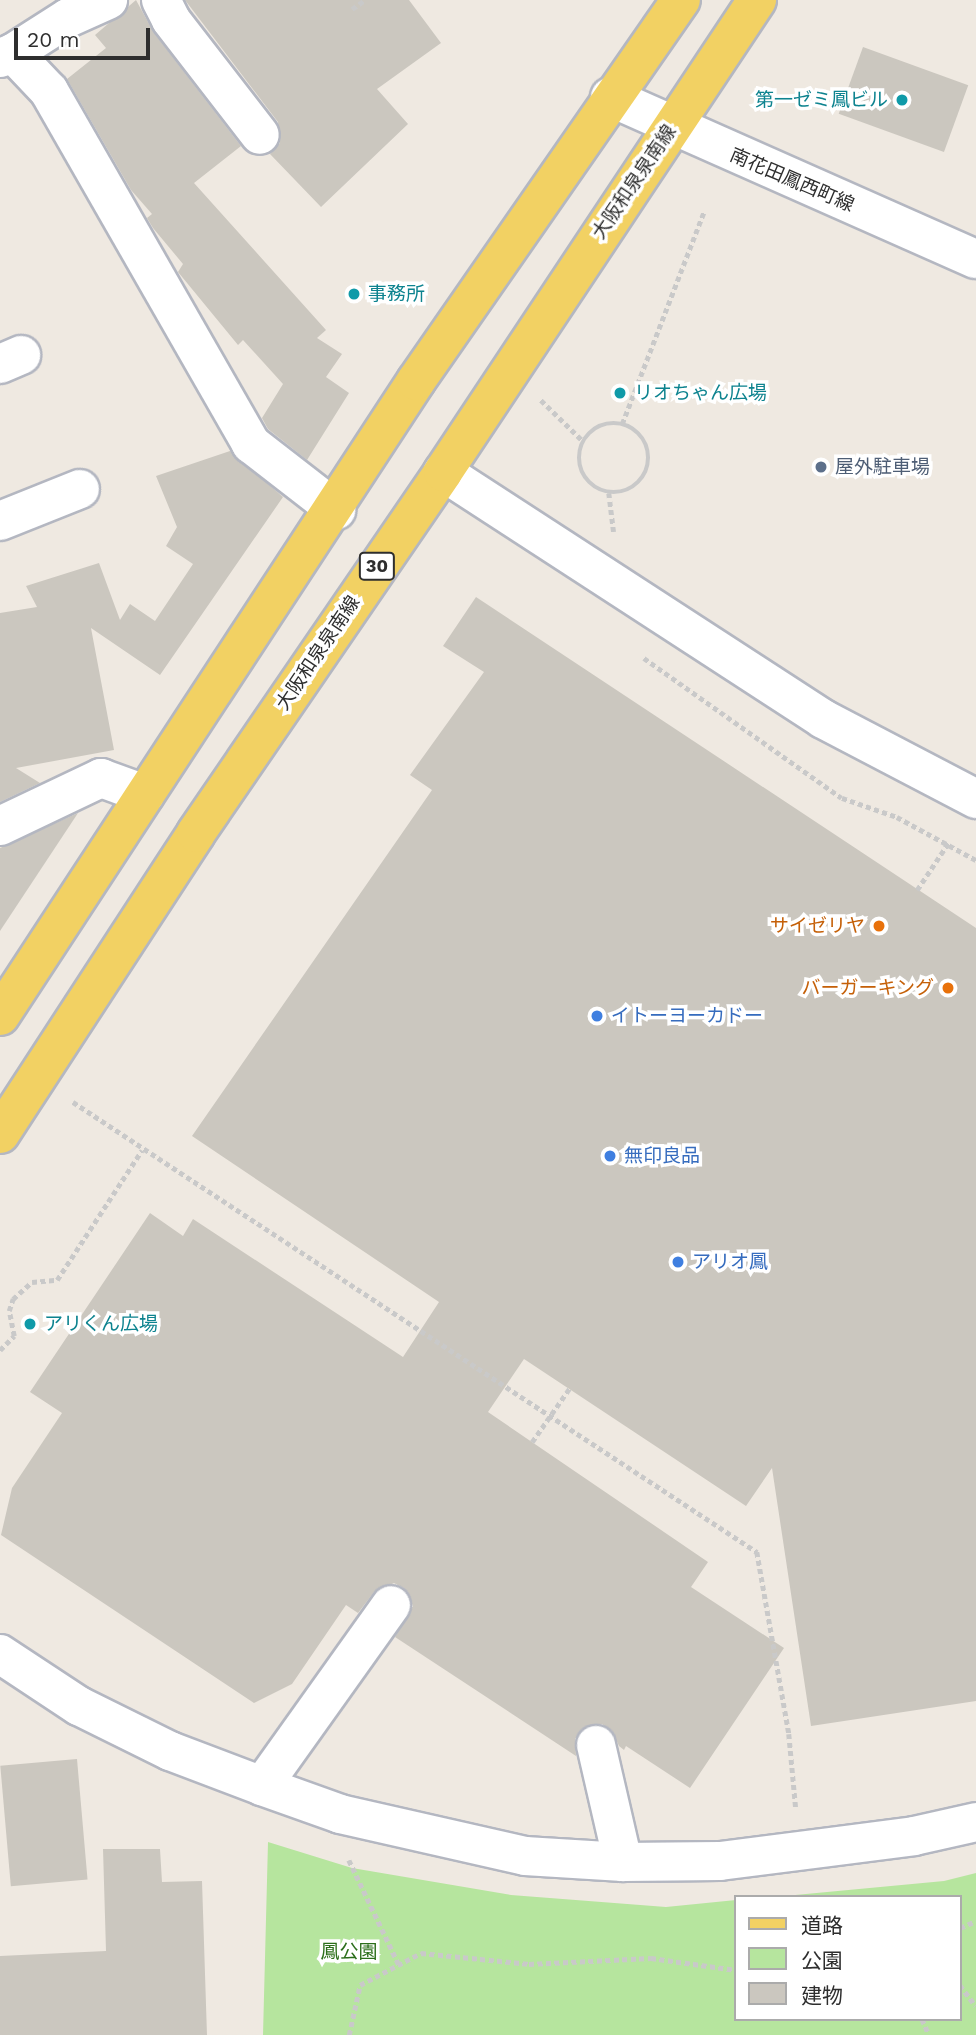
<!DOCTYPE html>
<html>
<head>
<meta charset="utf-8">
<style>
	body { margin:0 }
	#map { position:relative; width:976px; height:2035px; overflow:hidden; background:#efe9e1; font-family:"Work Sans","Noto Sans JP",sans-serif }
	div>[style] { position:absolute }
	.green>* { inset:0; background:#b6e59e }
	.building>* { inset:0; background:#cbc7bf; transform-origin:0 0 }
	.path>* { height:4.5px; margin-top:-2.25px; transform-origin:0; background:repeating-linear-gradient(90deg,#c9c9c9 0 5px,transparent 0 8.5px) }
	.path>.ring { margin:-2.25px; padding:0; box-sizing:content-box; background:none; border:4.5px solid #c9c9c9; border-radius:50% }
	.roads { filter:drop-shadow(2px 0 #b4b7c1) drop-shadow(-2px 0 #b4b7c1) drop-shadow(0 2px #b4b7c1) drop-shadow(0 -2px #b4b7c1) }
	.minor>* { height:38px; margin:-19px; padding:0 19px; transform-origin:19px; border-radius:19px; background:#fff }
	.major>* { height:38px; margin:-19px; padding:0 19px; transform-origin:19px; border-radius:19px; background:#f2d163 }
	.dots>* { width:19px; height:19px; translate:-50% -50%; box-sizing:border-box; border:4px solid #fff; border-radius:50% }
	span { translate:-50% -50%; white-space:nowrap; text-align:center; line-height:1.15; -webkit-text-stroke:7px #fff; paint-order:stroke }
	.shield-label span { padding:2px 5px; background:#fff; border:2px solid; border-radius:5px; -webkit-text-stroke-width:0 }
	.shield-label { font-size:18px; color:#2e2e2e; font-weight:700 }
	.culture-label { font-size:19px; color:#0d838f }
	.right { translate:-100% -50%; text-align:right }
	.left { translate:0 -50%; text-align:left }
	.street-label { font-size:19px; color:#2e2e2e }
	.service-label { font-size:19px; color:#4e5e75 }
	.food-label { font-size:19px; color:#c56008 }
	.shop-label { font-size:19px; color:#366cbe }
	.park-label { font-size:19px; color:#2c6e1b }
	.legend { position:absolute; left:734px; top:1895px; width:228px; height:126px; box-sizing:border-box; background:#fff; border:2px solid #ababab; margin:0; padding:9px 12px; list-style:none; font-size:21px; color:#2e2e2e }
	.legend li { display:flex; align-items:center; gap:14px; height:35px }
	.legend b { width:35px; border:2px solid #ababab }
	.scale { position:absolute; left:14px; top:28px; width:136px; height:32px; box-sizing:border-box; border:4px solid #2e2e2e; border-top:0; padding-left:9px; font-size:21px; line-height:24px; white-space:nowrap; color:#2e2e2e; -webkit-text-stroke:5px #fff; paint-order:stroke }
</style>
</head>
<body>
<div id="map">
	<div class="green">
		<i style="clip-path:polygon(268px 1842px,352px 1868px,511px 1895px,666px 1907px,736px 1900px,736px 2019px,960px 2019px,960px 1897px,774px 1897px,944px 1881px,976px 1873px,976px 2035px,263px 2035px)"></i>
	</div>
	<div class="building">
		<i style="clip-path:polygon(136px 0,154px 33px,241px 146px,194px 183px,326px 330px,317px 338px,342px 354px,326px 377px,349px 393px,307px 460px,268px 429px,262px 418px,283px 384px,243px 340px,238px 345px,178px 272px,183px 264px,153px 228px,147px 218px,152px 214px,131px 190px,67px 79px,106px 48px,95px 35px)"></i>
		<i style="clip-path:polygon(185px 0,409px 0,441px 43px,377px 89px,408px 124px,321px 207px,270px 154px,280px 143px,278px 122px)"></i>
		<i style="left:863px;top:47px;width:112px;height:71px;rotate:20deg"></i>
		<i style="clip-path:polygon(230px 451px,283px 497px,160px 675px,91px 628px,114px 750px,16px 768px,40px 783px,0 802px,0 613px,37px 607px,26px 586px,99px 563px,120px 620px,130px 604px,155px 621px,193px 564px,166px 546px,177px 527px,156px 476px)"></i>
		<i style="clip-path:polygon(476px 597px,976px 928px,976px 1701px,811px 1726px,772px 1468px,746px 1506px,524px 1359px,488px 1412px,708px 1562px,691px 1587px,784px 1648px,690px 1788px,626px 1746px,624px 1750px,619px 1746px,612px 1731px,602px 1724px,581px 1730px,575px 1739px,576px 1756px,395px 1637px,413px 1606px,404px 1588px,394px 1583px,374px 1592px,358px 1613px,346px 1605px,292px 1684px,254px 1703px,1px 1535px,12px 1488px,62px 1413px,30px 1392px,150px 1213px,183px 1236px,193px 1219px,403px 1357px,439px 1302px,192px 1136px,432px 790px,410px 775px,484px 672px,443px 646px)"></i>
		<i style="clip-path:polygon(78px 813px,0 931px,0 848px)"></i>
		<i style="left:77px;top:1759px;width:121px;height:77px;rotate:85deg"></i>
		<i style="clip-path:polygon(103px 1849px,160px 1849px,162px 1882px,202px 1881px,207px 2035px,0 2035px,0 1956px,106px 1951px)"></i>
	</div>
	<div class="path">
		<i style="left:352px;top:9px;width:16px;rotate:-35deg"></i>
		<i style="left:541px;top:400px;width:59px;rotate:44.3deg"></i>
		<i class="ring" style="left:579px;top:423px;width:65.5px;height:65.5px"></i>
		<i style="left:622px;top:424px;width:228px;rotate:-68.9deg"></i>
		<i style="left:609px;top:493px;width:39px;rotate:83deg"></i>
		<i style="left:644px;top:658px;width:242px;rotate:35.3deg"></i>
		<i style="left:842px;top:798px;width:58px;rotate:19.1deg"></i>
		<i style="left:897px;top:817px;width:90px;rotate:28.6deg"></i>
		<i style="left:917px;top:890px;width:58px;rotate:-56.3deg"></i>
		<i style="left:73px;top:1102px;width:819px;rotate:33.34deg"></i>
		<i style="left:757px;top:1552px;width:185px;rotate:80deg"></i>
		<i style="left:789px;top:1734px;width:75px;rotate:84.7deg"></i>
		<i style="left:0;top:1350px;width:20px;rotate:-45deg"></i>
		<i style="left:14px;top:1336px;width:25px;rotate:-101deg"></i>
		<i style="left:9px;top:1311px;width:13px;rotate:-72deg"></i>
		<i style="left:13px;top:1299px;width:25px;rotate:-42deg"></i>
		<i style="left:32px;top:1282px;width:25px;rotate:-5deg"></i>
		<i style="left:57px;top:1280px;width:155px;rotate:-56.8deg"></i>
		<i style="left:532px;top:1442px;width:65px;rotate:-55.1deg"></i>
		<i style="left:349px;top:1860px;width:116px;rotate:64.5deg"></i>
		<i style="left:960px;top:1928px;width:17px;rotate:-24deg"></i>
		<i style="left:960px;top:1985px;width:26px;rotate:53deg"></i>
		<i style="left:922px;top:2019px;width:17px;rotate:66deg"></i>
		<i style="left:349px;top:2035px;width:51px;rotate:-77.6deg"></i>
		<i style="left:360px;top:1985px;width:69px;rotate:-27.7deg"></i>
		<i style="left:421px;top:1953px;width:109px;rotate:5.8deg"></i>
		<i style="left:529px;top:1964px;width:122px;rotate:-2.8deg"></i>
		<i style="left:651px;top:1958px;width:86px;rotate:8deg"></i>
	</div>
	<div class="roads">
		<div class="minor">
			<i style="left:161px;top:0;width:22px;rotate:63deg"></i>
			<i style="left:171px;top:20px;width:145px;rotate:52.3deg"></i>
			<i style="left:13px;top:53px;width:65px;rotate:-32.5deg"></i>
			<i style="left:68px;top:18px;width:44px;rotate:-24.2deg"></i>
			<i style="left:0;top:58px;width:14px;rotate:-21deg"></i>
			<i style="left:13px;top:53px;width:52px;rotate:46.5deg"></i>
			<i style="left:49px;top:91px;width:407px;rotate:60.2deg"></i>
			<i style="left:251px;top:444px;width:108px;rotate:37.8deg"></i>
			<i style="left:610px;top:97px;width:400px;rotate:23.9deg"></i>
			<i style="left:0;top:364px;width:23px;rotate:-23deg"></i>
			<i style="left:443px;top:472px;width:453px;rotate:33deg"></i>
			<i style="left:823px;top:719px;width:173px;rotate:27.6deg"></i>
			<i style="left:0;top:521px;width:86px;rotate:-21.8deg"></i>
			<i style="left:0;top:826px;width:112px;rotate:-25.4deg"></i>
			<i style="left:101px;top:778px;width:47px;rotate:20deg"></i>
			<i style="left:0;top:1654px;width:95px;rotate:33.4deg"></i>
			<i style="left:79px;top:1706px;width:102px;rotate:26.3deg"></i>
			<i style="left:170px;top:1751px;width:98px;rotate:20.8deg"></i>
			<i style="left:262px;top:1786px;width:83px;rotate:19.7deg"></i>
			<i style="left:340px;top:1814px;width:190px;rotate:12.8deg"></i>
			<i style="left:525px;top:1856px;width:98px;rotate:3.5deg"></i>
			<i style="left:623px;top:1862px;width:97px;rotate:-0.6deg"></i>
			<i style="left:720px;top:1861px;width:196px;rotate:-7.3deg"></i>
			<i style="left:914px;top:1836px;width:64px;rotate:-12.7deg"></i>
			<i style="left:596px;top:1745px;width:120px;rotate:77deg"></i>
			<i style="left:262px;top:1786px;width:222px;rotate:-54.5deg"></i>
		</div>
		<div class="major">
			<i style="left:0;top:1016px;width:759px;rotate:-56.77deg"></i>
			<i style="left:416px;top:381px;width:464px;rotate:-55.2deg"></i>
			<i style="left:0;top:1134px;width:359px;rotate:-56.9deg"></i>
			<i style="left:196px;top:833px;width:437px;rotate:-55.6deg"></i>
			<i style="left:443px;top:472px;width:567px;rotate:-56.37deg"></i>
		</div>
	</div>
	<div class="dots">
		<i style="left:902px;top:100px;background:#0f9aa8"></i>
		<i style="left:354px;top:294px;background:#0f9aa8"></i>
		<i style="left:620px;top:393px;background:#0f9aa8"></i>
		<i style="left:821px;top:467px;background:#5c6f8a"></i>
		<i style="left:879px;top:926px;background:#e8710a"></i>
		<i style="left:948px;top:988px;background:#e8710a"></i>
		<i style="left:597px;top:1016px;background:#3f7fe0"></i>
		<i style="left:610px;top:1156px;background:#3f7fe0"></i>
		<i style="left:678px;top:1262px;background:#3f7fe0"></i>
		<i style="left:30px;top:1324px;background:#0f9aa8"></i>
	</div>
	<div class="shield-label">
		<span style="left:377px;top:566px">30</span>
	</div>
	<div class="culture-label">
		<span class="right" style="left:888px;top:100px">第一ゼミ鳳ビル</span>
		<span class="left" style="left:368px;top:294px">事務所</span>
		<span class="left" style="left:634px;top:393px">リオちゃん広場</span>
		<span class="left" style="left:44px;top:1324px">アリくん広場</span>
	</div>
	<div class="street-label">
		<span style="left:792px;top:180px;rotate:23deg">南花田鳳西町線</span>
		<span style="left:634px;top:182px;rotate:-56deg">大阪和泉泉南線</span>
		<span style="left:318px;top:653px;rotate:-56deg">大阪和泉泉南線</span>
	</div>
	<div class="service-label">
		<span class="left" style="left:835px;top:467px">屋外駐車場</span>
	</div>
	<div class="food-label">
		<span class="right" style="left:865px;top:926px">サイゼリヤ</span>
		<span class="right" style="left:934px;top:988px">バーガーキング</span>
	</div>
	<div class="shop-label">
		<span class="left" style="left:611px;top:1016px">イトーヨーカドー</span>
		<span class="left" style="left:624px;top:1156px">無印良品</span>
		<span class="left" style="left:692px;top:1262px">アリオ鳳</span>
	</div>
	<div class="park-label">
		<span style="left:349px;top:1952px">鳳公園</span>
	</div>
	<ul class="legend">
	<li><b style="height:9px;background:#f2d163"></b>道路</li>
	<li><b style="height:19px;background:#b6e59e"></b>公園</li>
	<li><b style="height:19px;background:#cbc7bf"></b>建物</li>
	</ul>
	<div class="scale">20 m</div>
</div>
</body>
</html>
